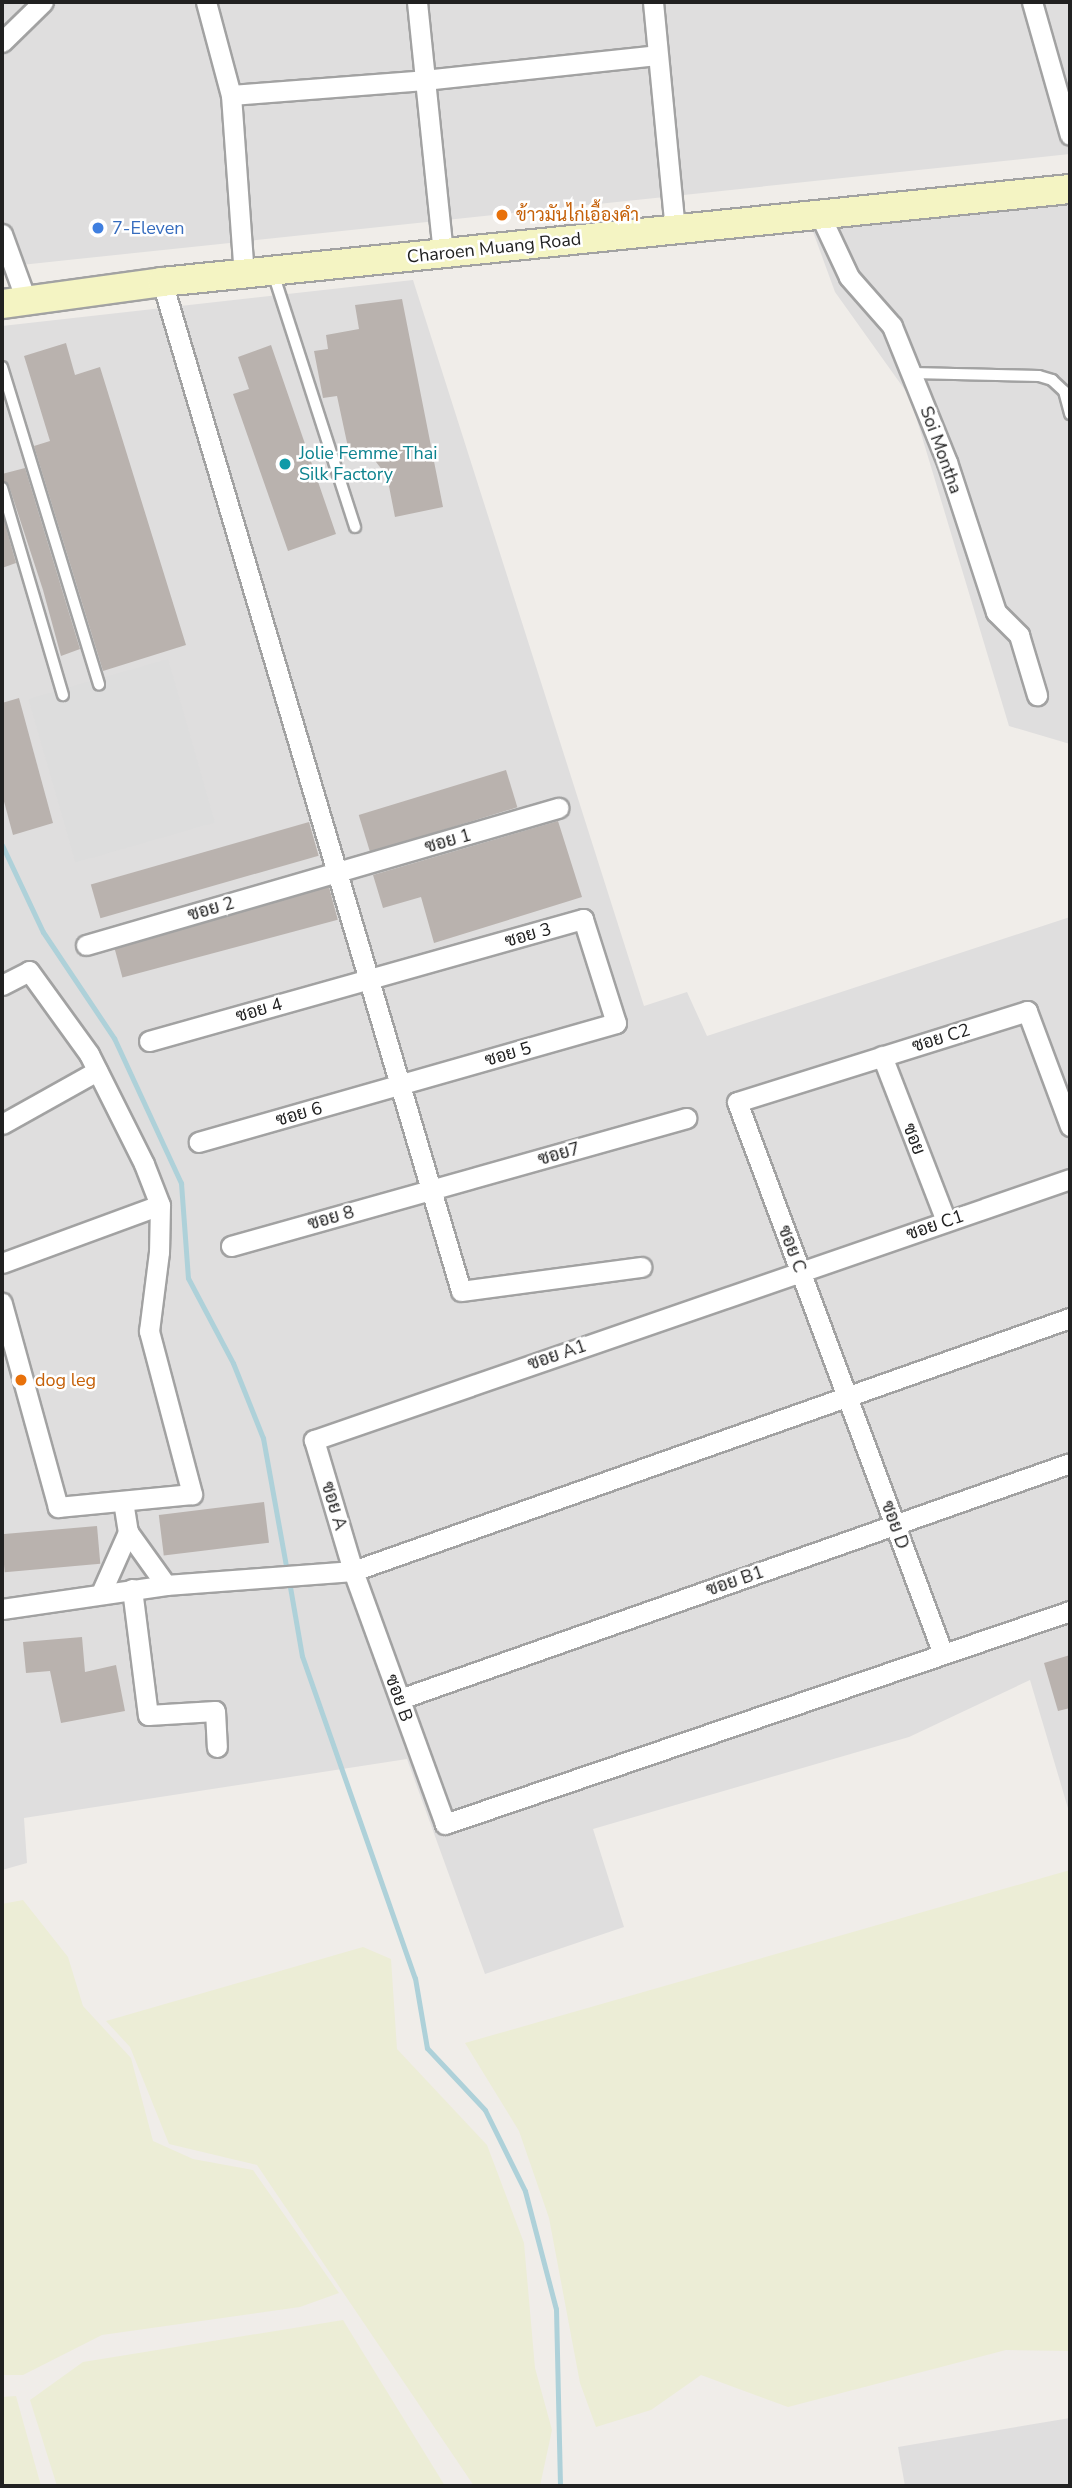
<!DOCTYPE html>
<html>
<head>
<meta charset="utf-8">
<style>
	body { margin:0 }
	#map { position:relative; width:1072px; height:2488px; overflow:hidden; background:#f0ede9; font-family:"Nunito Sans",Sarabun,sans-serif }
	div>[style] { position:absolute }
	.residential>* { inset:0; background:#dfdede }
	.farmland>* { inset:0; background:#ecedd6 }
	.parking>* { inset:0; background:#ddd; transform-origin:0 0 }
	.stream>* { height:5px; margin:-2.5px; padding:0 2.5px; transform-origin:2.5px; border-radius:2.5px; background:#aed1d9 }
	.building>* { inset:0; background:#b9b2ae; transform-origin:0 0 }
	.roads { filter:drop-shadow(2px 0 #a2a2a2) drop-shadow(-2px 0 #a2a2a2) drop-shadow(0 2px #a2a2a2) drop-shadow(0 -2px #a2a2a2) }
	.lane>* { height:10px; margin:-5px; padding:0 5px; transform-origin:5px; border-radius:5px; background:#fff }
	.street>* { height:19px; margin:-9.5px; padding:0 9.5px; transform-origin:9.5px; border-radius:9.5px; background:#fff }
	.secondary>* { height:28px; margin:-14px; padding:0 14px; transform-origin:14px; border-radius:14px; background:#f4f4c3 }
	.dots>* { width:19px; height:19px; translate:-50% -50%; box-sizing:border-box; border:4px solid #fff; border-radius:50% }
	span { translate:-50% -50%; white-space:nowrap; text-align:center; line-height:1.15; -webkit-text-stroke:5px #fff; paint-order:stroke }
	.food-label { font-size:18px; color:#c56008 }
	.left { translate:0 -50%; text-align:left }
	.shop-label { font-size:18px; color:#366cbe }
	.street-label { font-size:18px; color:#212121 }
	.culture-label { font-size:18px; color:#0d838f }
	.frame { position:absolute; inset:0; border:4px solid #212121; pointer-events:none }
</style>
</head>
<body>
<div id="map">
	<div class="residential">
		<i style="clip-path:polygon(2px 2px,1070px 2px,1070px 154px,2px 267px)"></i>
		<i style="clip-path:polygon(1070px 201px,1070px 744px,1009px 726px,910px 397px,835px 292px,812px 229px)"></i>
		<i style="clip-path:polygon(413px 280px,644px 1006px,687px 992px,707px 1036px,1070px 917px,1070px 1815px,1030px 1680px,909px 1737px,593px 1829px,624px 1927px,485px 1974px,407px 1759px,24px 1818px,27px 1863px,2px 1870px,2px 326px)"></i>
		<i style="clip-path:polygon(1070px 2418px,1070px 2486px,905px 2486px,898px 2447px)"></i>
	</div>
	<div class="farmland">
		<i style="clip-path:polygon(1070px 1870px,1070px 2351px,1006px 2350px,788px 2407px,701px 2375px,651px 2410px,596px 2427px,580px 2383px,549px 2218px,519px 2131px,465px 2043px)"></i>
		<i style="clip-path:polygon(23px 1900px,68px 1957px,83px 2006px,131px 2058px,153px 2141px,193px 2159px,253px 2170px,339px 2293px,300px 2307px,102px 2335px,23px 2375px,2px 2375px,2px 1904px)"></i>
		<i style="clip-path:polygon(363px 1947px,391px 1959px,397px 2049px,487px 2145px,524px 2243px,535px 2368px,552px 2430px,540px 2486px,474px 2486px,257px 2165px,169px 2144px,130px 2047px,106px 2021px)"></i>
		<i style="clip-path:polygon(343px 2320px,445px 2486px,57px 2486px,30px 2400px,83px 2362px)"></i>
		<i style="clip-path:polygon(16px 2396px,41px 2486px,2px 2486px,2px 2397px)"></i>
	</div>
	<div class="parking">
		<i style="left:168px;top:659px;width:170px;height:145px;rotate:74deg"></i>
	</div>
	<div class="stream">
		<i style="left:2px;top:845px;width:96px;rotate:64.8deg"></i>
		<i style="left:43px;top:932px;width:128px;rotate:56.2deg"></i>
		<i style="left:114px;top:1038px;width:160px;rotate:65.2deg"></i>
		<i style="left:181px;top:1183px;width:95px;rotate:85.8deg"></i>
		<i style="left:188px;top:1278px;width:96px;rotate:62.1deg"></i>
		<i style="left:233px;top:1363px;width:81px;rotate:68.2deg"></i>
		<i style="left:263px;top:1438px;width:136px;rotate:79.8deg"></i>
		<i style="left:289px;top:1581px;width:76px;rotate:80.2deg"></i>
		<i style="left:302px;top:1656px;width:341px;rotate:70.7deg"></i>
		<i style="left:415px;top:1978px;width:71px;rotate:80.3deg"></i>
		<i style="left:427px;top:2048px;width:85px;rotate:46.9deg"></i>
		<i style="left:485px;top:2110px;width:90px;rotate:63.7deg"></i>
		<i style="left:525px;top:2191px;width:122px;rotate:75.3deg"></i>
		<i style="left:556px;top:2309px;width:177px;rotate:88.7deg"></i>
	</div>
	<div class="building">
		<i style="clip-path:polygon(402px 299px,443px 507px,395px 517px,387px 476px,376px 462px,373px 447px,349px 452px,337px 396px,323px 398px,314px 351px,328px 349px,326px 335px,359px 329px,355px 305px)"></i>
		<i style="clip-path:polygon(66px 343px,75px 375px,100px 367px,186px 645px,103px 671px,34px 446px,50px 441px,24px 356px)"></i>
		<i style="clip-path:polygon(271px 345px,336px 534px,288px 551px,233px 394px,249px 389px,238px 357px)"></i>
		<i style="clip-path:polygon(25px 468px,80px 649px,61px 656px,43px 590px,9px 486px,2px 481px,2px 474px)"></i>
		<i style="clip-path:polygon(2px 513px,16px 563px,2px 568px)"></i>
		<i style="clip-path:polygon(19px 698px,53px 823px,13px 835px,2px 794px,2px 703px)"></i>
		<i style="left:506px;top:770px;width:39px;height:154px;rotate:73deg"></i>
		<i style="clip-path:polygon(558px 821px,582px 897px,434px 943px,421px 897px,383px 908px,373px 875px)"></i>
		<i style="left:309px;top:822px;width:35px;height:227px;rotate:74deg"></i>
		<i style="left:329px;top:887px;width:34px;height:223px;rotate:75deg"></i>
		<i style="left:264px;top:1502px;width:41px;height:106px;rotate:83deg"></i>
		<i style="left:97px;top:1526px;width:38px;height:96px;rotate:85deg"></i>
		<i style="clip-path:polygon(82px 1637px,85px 1672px,116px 1665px,125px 1711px,61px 1723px,50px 1671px,26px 1673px,23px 1642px)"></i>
		<i style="clip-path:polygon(1070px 1655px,1070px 1708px,1058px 1711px,1044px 1663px)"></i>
	</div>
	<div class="roads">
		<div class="lane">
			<i style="left:273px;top:273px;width:267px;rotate:72.1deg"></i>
			<i style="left:2px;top:367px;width:332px;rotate:73deg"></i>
			<i style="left:913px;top:373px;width:126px;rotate:1.4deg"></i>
			<i style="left:1039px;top:376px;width:14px;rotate:17deg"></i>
			<i style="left:1052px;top:380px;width:16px;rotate:43deg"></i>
			<i style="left:1064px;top:391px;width:24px;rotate:75deg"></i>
			<i style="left:2px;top:488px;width:216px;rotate:73.6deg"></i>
		</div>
		<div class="street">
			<i style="left:206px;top:2px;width:96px;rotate:75deg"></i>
			<i style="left:231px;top:95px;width:180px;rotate:85.9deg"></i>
			<i style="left:417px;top:2px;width:252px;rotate:84.1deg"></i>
			<i style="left:653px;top:2px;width:228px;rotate:84.5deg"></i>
			<i style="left:1032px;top:2px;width:138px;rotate:74.1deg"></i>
			<i style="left:2px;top:42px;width:57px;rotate:-44.3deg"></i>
			<i style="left:231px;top:95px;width:194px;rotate:-4.4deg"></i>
			<i style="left:424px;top:80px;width:234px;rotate:-6.1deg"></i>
			<i style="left:820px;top:215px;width:68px;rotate:64.9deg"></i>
			<i style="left:849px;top:277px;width:65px;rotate:48.7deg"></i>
			<i style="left:892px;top:326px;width:147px;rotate:68deg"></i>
			<i style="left:947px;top:462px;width:158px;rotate:71.9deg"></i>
			<i style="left:996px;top:612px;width:33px;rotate:45deg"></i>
			<i style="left:1019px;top:635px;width:63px;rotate:73.3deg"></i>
			<i style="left:2px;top:234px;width:70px;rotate:70deg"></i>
			<i style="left:162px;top:282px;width:1052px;rotate:73.49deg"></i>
			<i style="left:461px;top:1291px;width:182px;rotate:-7.6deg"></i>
			<i style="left:86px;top:945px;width:492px;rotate:-16.2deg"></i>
			<i style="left:2px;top:985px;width:30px;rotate:-27deg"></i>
			<i style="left:29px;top:971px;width:102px;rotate:54.1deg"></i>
			<i style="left:89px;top:1054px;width:123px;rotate:63.4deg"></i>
			<i style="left:144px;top:1164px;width:44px;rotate:68.7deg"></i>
			<i style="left:160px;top:1205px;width:47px;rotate:91.2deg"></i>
			<i style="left:159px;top:1252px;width:80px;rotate:97.2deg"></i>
			<i style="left:149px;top:1331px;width:169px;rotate:75.2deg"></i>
			<i style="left:192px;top:1494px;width:135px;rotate:174.5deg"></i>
			<i style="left:58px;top:1507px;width:212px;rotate:-105.4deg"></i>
			<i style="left:149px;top:1041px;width:451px;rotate:-15.7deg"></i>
			<i style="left:583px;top:919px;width:109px;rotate:72.4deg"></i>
			<i style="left:616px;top:1023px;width:434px;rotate:164.1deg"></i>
			<i style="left:882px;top:1056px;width:177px;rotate:68.8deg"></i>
			<i style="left:2px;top:1124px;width:109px;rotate:-29.2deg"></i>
			<i style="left:1070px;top:1179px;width:800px;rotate:160.95deg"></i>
			<i style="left:314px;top:1440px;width:137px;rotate:73.4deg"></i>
			<i style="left:353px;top:1571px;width:269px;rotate:70deg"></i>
			<i style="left:445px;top:1824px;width:660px;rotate:-18.82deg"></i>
			<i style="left:231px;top:1246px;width:473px;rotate:-15.7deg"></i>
			<i style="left:2px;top:1263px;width:168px;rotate:-20.2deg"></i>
			<i style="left:123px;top:1501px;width:31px;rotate:81deg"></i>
			<i style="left:128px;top:1532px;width:65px;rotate:54.4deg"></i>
			<i style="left:132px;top:1589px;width:127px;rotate:82.8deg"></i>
			<i style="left:148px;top:1715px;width:67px;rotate:-3.4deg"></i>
			<i style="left:215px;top:1711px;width:36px;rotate:87deg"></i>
			<i style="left:101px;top:1593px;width:67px;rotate:-66.1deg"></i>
			<i style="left:2px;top:1609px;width:166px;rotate:-8.3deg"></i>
			<i style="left:166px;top:1585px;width:188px;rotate:-4.3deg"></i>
			<i style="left:353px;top:1571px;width:760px;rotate:-19.44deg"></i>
			<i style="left:943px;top:1654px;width:589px;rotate:-110.46deg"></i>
			<i style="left:737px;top:1102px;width:304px;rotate:-17.4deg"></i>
			<i style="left:1027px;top:1011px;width:123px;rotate:69.5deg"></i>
			<i style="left:400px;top:1699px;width:710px;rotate:-19.4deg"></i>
		</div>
		<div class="secondary">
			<i style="left:2px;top:304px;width:162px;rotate:-7.8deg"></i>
			<i style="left:162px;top:282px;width:913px;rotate:-5.85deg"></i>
		</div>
	</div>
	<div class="dots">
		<i style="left:502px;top:215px;background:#e8710a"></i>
		<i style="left:98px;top:228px;background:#3f7fe0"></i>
		<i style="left:285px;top:464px;background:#0f9aa8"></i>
		<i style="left:21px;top:1380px;background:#e8710a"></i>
	</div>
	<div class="food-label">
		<span class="left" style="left:516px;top:215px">ข้าวมันไก่เอื้องคํา</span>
		<span class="left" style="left:35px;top:1380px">dog leg</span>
	</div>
	<div class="shop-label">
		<span class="left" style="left:112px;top:228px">7-Eleven</span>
	</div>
	<div class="street-label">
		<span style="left:494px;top:248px;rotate:-6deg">Charoen Muang Road</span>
		<span style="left:941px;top:450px;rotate:70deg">Soi Montha</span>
		<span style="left:448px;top:841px;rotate:-16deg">ซอย 1</span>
		<span style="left:211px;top:909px;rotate:-16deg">ซอย 2</span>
		<span style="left:528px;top:935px;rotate:-16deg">ซอย 3</span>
		<span style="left:259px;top:1010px;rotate:-16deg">ซอย 4</span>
		<span style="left:941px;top:1038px;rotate:-17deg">ซอย C2</span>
		<span style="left:508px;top:1054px;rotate:-16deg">ซอย 5</span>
		<span style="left:299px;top:1114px;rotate:-16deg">ซอย 6</span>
		<span style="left:914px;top:1139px;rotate:69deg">ซอย</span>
		<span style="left:559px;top:1154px;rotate:-16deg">ซอย7</span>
		<span style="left:331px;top:1218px;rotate:-16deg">ซอย 8</span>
		<span style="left:935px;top:1225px;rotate:-19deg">ซอย C1</span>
		<span style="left:792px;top:1249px;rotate:69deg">ซอย C</span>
		<span style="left:557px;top:1355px;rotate:-19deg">ซอย A1</span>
		<span style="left:334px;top:1506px;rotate:73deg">ซอย A</span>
		<span style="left:895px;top:1525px;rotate:70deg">ซอย D</span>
		<span style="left:735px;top:1581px;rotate:-19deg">ซอย B1</span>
		<span style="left:399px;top:1698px;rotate:70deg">ซอย B</span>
	</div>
	<div class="culture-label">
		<span class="left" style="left:299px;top:464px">Jolie Femme Thai<br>Silk Factory</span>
	</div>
	<div class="frame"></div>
</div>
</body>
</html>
